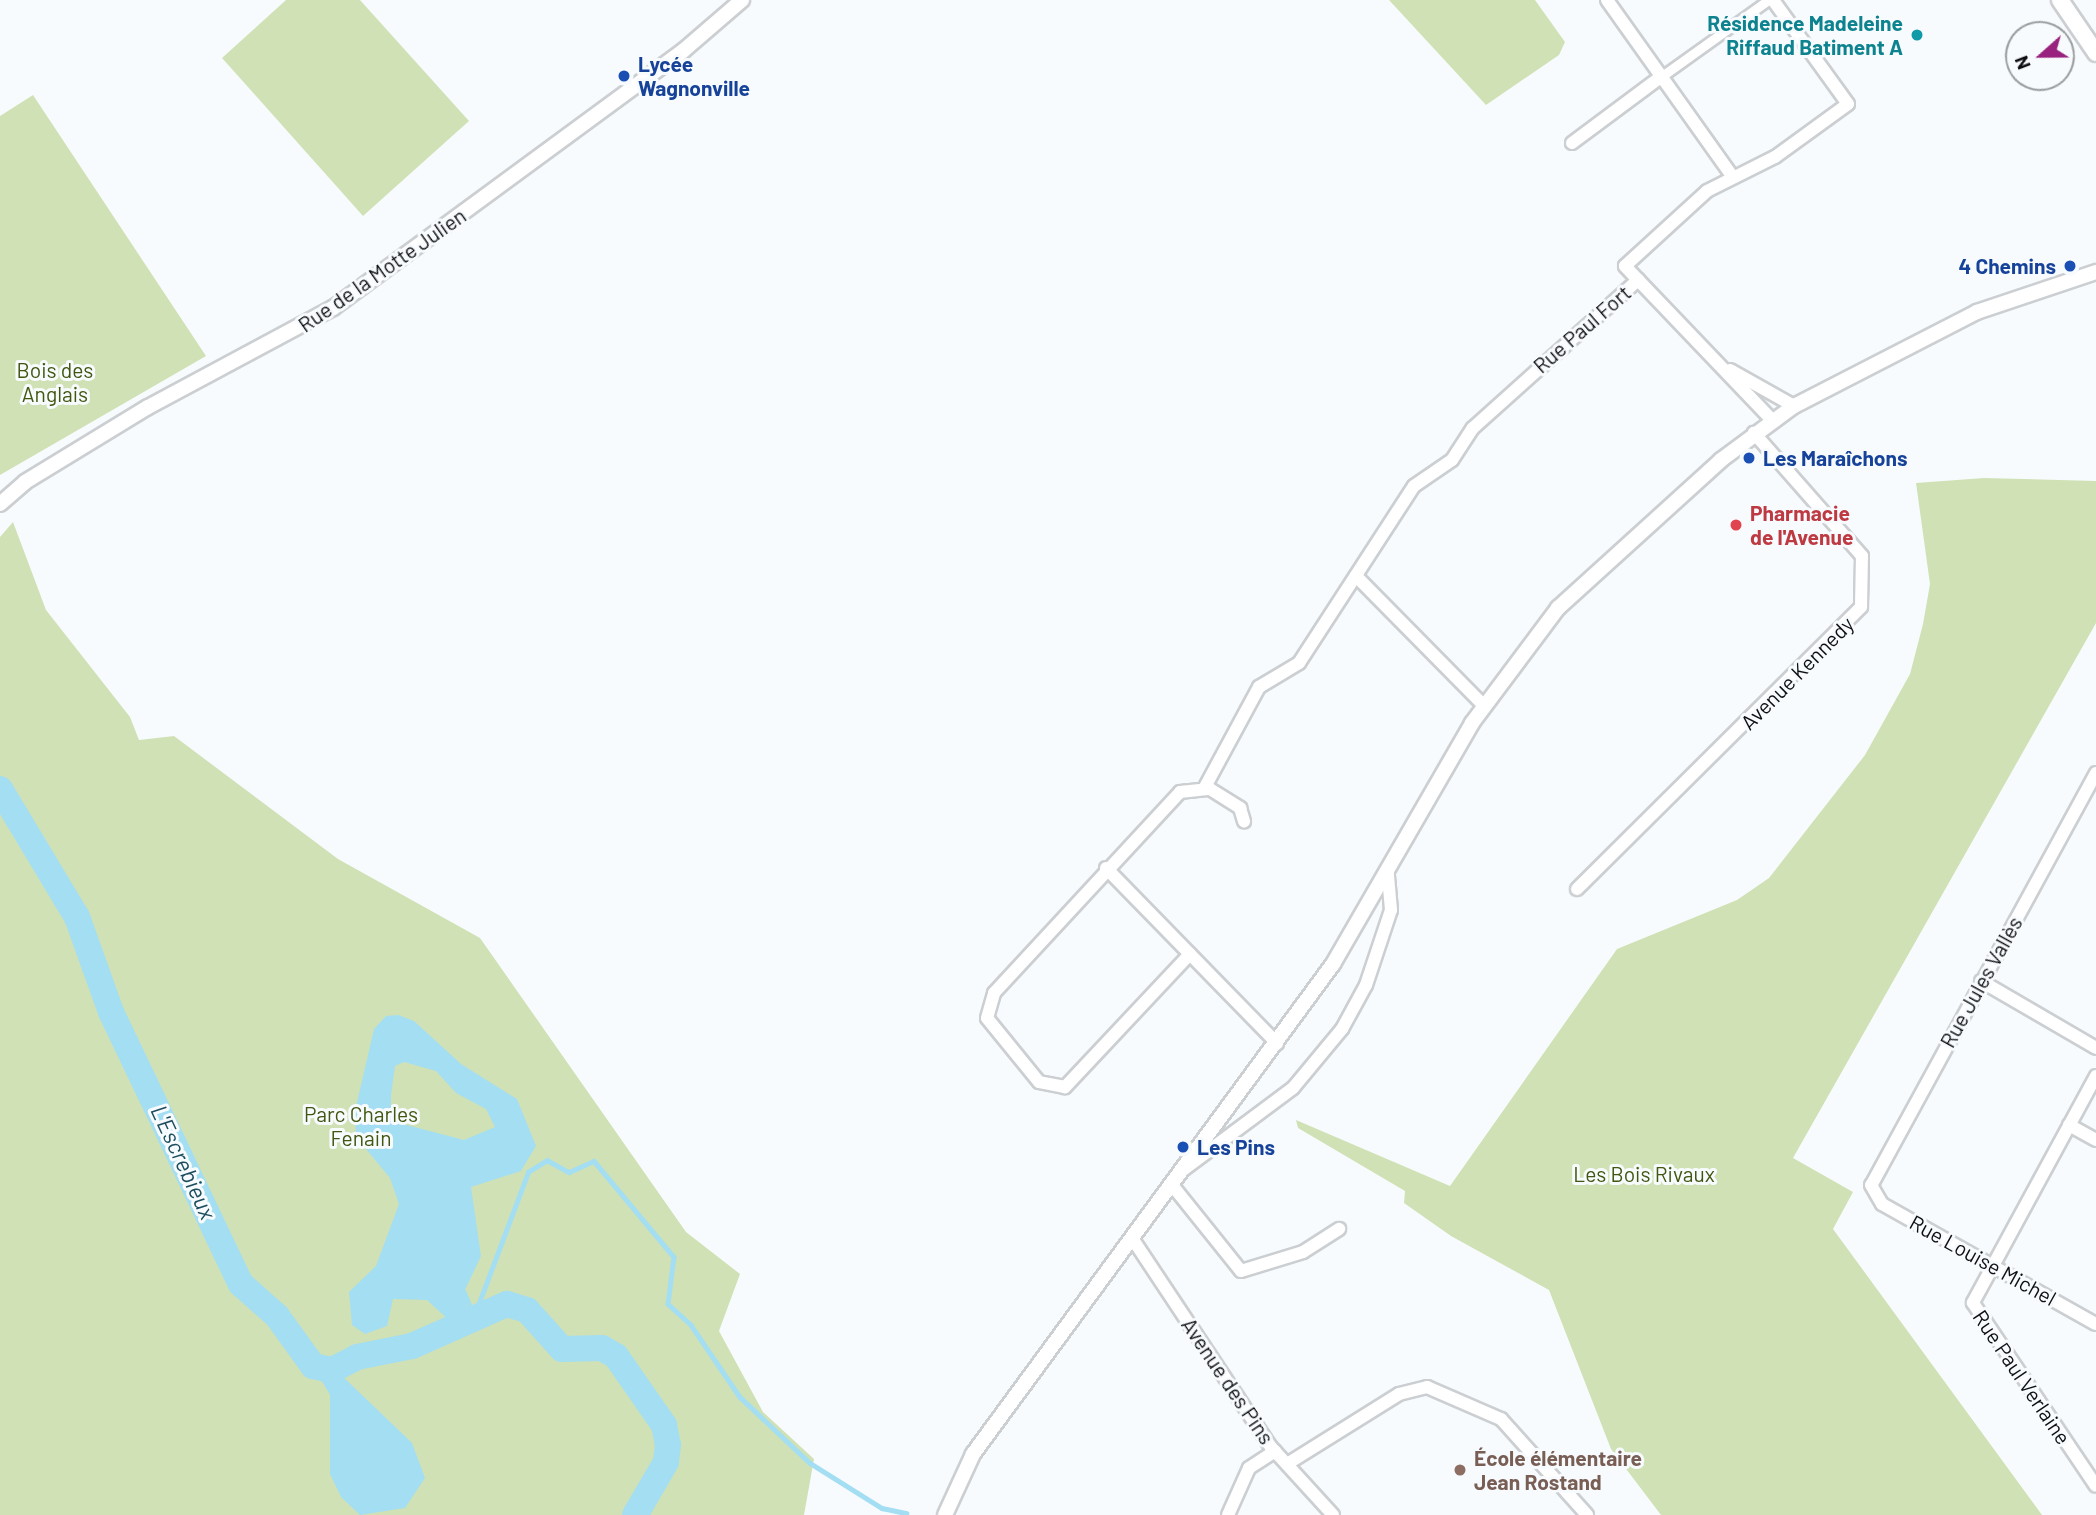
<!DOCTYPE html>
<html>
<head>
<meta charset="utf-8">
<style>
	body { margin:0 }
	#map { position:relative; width:2096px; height:1515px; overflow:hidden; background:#f8fbfe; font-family:Barlow,sans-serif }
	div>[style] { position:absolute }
	.green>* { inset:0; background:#d0e1b5 }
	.water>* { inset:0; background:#a4def3 }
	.stream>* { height:4.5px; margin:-2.25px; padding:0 2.25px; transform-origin:2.25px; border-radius:2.25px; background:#a4def3 }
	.river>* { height:26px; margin:-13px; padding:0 13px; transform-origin:13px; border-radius:13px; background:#a4def3 }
	.roads { filter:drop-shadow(2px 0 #cccfd2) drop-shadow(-2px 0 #cccfd2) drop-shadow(0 2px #cccfd2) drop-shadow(0 -2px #cccfd2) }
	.pedestrian>* { height:9px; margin:-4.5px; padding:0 4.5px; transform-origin:4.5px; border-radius:4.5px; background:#fff }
	.minor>* { height:12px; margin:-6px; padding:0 6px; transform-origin:6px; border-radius:6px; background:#fff }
	.tertiary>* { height:14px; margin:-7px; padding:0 7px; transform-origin:7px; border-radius:7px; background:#fff }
	.secondary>* { height:16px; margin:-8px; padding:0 8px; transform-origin:8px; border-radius:8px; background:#fff }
	.dots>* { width:19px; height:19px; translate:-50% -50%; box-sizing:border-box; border:4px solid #f8fbfe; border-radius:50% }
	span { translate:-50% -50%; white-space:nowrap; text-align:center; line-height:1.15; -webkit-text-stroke:6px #f8fbfe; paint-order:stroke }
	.culture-label { font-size:21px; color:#0d838f; font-weight:700 }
	.right { translate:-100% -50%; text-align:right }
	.transit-label { font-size:21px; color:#164399; font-weight:700 }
	.left { translate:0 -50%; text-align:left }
	.street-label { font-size:21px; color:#0e0f10 }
	.park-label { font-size:21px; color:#41560f }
	.health-label { font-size:21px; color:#be3a42; font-weight:700 }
	.education-label { font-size:21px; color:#785e54; font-weight:700 }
	.water-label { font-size:23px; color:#1e4e5e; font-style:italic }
	.north { position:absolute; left:2005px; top:21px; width:70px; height:70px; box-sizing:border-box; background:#f8fbfe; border:2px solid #9a9d9f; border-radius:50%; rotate:249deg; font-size:19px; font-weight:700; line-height:28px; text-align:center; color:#0e0f10 }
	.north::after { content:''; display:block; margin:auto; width:24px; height:32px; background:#98227d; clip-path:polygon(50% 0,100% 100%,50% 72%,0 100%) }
</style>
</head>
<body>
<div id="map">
	<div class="green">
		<i style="clip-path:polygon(286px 0,360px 0,469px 121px,363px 216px,222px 58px)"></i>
		<i style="clip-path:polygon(1389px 0,1535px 0,1565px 42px,1559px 55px,1486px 105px)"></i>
		<i style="clip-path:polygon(33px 95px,206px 356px,0 475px,0 116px)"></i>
		<i style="clip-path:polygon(1984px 478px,2096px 481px,2096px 623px,1793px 1158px,1853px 1192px,1833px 1229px,2042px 1515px,1661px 1515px,1611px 1449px,1549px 1290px,1451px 1236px,1404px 1203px,1405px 1191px,1298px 1128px,1296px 1120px,1450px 1186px,1617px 949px,1737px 900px,1769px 878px,1865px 755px,1910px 674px,1923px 624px,1930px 584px,1916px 483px)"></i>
		<i style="clip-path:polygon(13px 522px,46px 610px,130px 717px,139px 740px,174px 736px,338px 859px,480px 938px,686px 1232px,740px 1274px,719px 1331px,763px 1412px,814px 1459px,804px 1515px,0 1515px,0 537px)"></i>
	</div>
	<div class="water">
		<i style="clip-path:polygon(evenodd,398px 1015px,414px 1021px,461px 1064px,517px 1099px,536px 1146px,521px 1171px,471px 1187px,481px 1256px,464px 1292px,469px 1318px,453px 1324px,427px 1300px,393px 1299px,387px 1326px,365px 1334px,352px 1325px,349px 1292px,376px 1266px,399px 1204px,390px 1178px,356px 1137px,355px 1111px,374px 1029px,386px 1016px,398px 1015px,404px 1062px,436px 1071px,456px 1093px,486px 1109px,495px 1127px,464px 1140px,403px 1124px,391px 1109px,391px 1095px,395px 1066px,404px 1062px)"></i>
		<i style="clip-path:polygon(313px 1366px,338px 1372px,412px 1443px,425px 1478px,405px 1508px,360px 1515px,341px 1497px,330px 1474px,330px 1395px)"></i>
	</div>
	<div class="stream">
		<i style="left:464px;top:1292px;width:26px;rotate:67deg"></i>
		<i style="left:474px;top:1316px;width:154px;rotate:-69.4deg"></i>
		<i style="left:528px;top:1172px;width:22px;rotate:-32deg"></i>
		<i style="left:547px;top:1160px;width:25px;rotate:29deg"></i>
		<i style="left:569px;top:1172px;width:27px;rotate:-24deg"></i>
		<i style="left:594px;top:1161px;width:125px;rotate:50.2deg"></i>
		<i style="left:674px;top:1257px;width:47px;rotate:97.3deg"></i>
		<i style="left:668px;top:1304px;width:31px;rotate:42deg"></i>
		<i style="left:691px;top:1325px;width:87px;rotate:55.8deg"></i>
		<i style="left:740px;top:1397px;width:96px;rotate:43.3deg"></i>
		<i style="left:810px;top:1463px;width:85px;rotate:32deg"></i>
		<i style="left:882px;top:1508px;width:25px;rotate:12deg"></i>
	</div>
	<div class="river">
		<i style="left:0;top:789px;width:149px;rotate:59deg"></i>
		<i style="left:77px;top:917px;width:101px;rotate:70.3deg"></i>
		<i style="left:111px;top:1012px;width:301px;rotate:64.5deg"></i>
		<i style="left:241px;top:1284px;width:48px;rotate:41.6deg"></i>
		<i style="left:277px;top:1316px;width:62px;rotate:54.2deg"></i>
		<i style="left:313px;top:1366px;width:19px;rotate:12deg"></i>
		<i style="left:332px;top:1370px;width:28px;rotate:-27deg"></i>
		<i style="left:357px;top:1357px;width:56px;rotate:-11.3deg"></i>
		<i style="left:412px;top:1346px;width:104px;rotate:-23.9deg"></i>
		<i style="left:507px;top:1304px;width:21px;rotate:17deg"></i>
		<i style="left:527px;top:1310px;width:52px;rotate:48.1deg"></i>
		<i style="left:562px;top:1349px;width:40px;rotate:-1.4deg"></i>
		<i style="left:602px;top:1348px;width:16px;rotate:30deg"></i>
		<i style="left:616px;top:1356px;width:84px;rotate:55.2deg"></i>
		<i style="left:664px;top:1425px;width:20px;rotate:79deg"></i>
		<i style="left:668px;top:1445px;width:17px;rotate:97deg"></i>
		<i style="left:666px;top:1462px;width:61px;rotate:120.3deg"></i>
	</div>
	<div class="roads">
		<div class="pedestrian">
			<i style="left:1662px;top:76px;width:130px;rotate:-35.6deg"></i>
		</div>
		<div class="minor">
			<i style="left:1607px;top:0;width:216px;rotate:54.6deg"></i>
			<i style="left:1572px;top:143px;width:112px;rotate:-36.7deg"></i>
			<i style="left:1730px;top:370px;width:73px;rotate:29.4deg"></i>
			<i style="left:1772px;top:420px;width:213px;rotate:-133.7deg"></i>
			<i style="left:1625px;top:266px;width:111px;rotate:-42.4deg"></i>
			<i style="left:1707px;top:191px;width:76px;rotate:-26.6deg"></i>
			<i style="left:1775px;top:157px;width:90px;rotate:-36deg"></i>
			<i style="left:1848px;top:104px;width:128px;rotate:-125.8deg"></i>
			<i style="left:1356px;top:576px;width:181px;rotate:45.4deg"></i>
			<i style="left:2096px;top:773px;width:469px;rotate:118.6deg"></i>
			<i style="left:1871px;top:1185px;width:22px;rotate:60deg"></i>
			<i style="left:1882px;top:1204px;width:245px;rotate:29.3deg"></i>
			<i style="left:1205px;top:787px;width:114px;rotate:-61.6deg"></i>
			<i style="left:1259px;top:687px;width:47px;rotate:-31deg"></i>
			<i style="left:1299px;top:663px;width:211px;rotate:-57deg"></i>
			<i style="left:1414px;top:486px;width:46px;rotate:-34.4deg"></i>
			<i style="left:1452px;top:460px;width:38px;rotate:-57deg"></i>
			<i style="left:1473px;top:428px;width:222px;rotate:-41.9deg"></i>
			<i style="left:1106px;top:868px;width:245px;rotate:45.7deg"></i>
			<i style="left:1577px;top:889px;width:400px;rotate:-44.8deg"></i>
			<i style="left:1861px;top:607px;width:51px;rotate:-88.9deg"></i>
			<i style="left:1862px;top:556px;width:164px;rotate:-131.3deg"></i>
			<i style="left:1190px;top:954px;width:183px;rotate:133.2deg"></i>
			<i style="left:1065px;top:1087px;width:26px;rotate:-169deg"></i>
			<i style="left:1039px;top:1082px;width:82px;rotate:-129.1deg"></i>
			<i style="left:987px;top:1018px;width:26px;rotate:-74deg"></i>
			<i style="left:994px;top:993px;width:274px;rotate:-47.2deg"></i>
			<i style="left:1180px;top:792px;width:30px;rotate:-6deg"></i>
			<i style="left:1210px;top:789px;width:36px;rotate:32deg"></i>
			<i style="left:1240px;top:808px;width:14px;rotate:73deg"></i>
			<i style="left:1981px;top:981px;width:133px;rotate:30.2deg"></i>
			<i style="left:2096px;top:1076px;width:258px;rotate:118.5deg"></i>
			<i style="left:1973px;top:1303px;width:220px;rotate:56.1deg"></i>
			<i style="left:2069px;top:1125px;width:31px;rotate:29deg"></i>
			<i style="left:1183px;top:1170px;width:137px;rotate:-36.7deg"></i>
			<i style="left:1293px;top:1088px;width:77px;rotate:-50.3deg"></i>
			<i style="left:1342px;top:1029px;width:50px;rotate:-61.4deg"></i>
			<i style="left:1366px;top:985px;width:79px;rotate:-71.6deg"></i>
			<i style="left:1391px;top:910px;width:37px;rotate:-95deg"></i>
			<i style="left:1172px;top:1185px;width:110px;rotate:51.3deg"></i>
			<i style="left:1241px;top:1271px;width:65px;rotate:-17deg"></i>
			<i style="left:1303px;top:1252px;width:43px;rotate:-32.6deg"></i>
			<i style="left:1132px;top:1238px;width:251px;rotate:56.4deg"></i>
			<i style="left:1271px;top:1447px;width:92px;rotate:47.6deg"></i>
			<i style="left:1287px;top:1464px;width:132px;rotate:-32deg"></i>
			<i style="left:1399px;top:1394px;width:29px;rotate:-14deg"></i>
			<i style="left:1427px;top:1387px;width:81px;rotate:23.4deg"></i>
			<i style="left:1501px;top:1419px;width:129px;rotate:48.1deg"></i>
			<i style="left:1228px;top:1515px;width:51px;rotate:-65.9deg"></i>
			<i style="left:1249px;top:1468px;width:31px;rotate:-33deg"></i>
		</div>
		<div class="tertiary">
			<i style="left:0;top:504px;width:33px;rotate:-41deg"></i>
			<i style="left:25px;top:482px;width:144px;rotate:-31.4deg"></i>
			<i style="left:148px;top:407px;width:210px;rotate:-28.2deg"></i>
			<i style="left:333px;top:308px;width:434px;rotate:-36.3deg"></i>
			<i style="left:683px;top:51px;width:78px;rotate:-40.8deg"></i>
			<i style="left:945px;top:1515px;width:67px;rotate:-65.3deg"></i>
			<i style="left:973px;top:1454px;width:608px;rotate:-53.7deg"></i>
			<i style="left:1333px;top:964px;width:278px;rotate:-60deg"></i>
			<i style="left:1472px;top:723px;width:144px;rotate:-53.2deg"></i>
			<i style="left:1558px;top:608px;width:220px;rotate:-42.2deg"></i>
			<i style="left:1721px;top:460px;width:91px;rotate:-36.5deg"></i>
			<i style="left:1794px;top:406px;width:206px;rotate:-27.2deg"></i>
			<i style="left:1977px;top:312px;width:126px;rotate:-18.6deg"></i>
		</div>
		<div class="secondary">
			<i style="left:2060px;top:0;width:64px;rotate:55.8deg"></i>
		</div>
	</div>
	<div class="dots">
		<i style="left:1917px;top:35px;background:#0f9aa8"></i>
		<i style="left:624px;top:76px;background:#1a4fb4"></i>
		<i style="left:2070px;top:266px;background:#1a4fb4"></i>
		<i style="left:1749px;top:458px;background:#1a4fb4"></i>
		<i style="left:1736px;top:525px;background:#e0444e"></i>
		<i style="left:1183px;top:1147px;background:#1a4fb4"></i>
		<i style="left:1460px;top:1470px;background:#8d6e63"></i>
	</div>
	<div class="culture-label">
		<span class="right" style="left:1903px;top:35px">Résidence Madeleine<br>Riffaud Batiment A</span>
	</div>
	<div class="transit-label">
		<span class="left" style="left:638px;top:76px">Lycée<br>Wagnonville</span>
		<span class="right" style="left:2056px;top:266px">4 Chemins</span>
		<span class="left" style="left:1763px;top:458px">Les Maraîchons</span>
		<span class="left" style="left:1197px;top:1147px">Les Pins</span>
	</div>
	<div class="street-label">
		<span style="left:382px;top:270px;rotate:-35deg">Rue de la Motte Julien</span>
		<span style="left:1582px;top:329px;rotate:-41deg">Rue Paul Fort</span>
		<span style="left:1797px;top:673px;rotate:-45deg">Avenue Kennedy</span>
		<span style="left:1981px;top:982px;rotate:-61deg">Rue Jules Vallès</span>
		<span style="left:1983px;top:1260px;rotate:29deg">Rue Louise Michel</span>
		<span style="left:2022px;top:1377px;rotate:56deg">Rue Paul Verlaine</span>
		<span style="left:1228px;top:1381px;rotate:56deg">Avenue des Pins</span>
	</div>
	<div class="park-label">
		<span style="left:55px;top:382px">Bois des<br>Anglais</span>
		<span style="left:361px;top:1126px">Parc Charles<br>Fenain</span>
		<span style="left:1644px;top:1174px">Les Bois Rivaux</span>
	</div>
	<div class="health-label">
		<span class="left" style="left:1750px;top:525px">Pharmacie<br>de l'Avenue</span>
	</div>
	<div class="education-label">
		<span class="left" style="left:1474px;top:1470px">École élémentaire<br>Jean Rostand</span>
	</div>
	<div class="water-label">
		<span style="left:184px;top:1162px;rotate:65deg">L'Escrebieux</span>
	</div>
	<div class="north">N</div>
</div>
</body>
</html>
